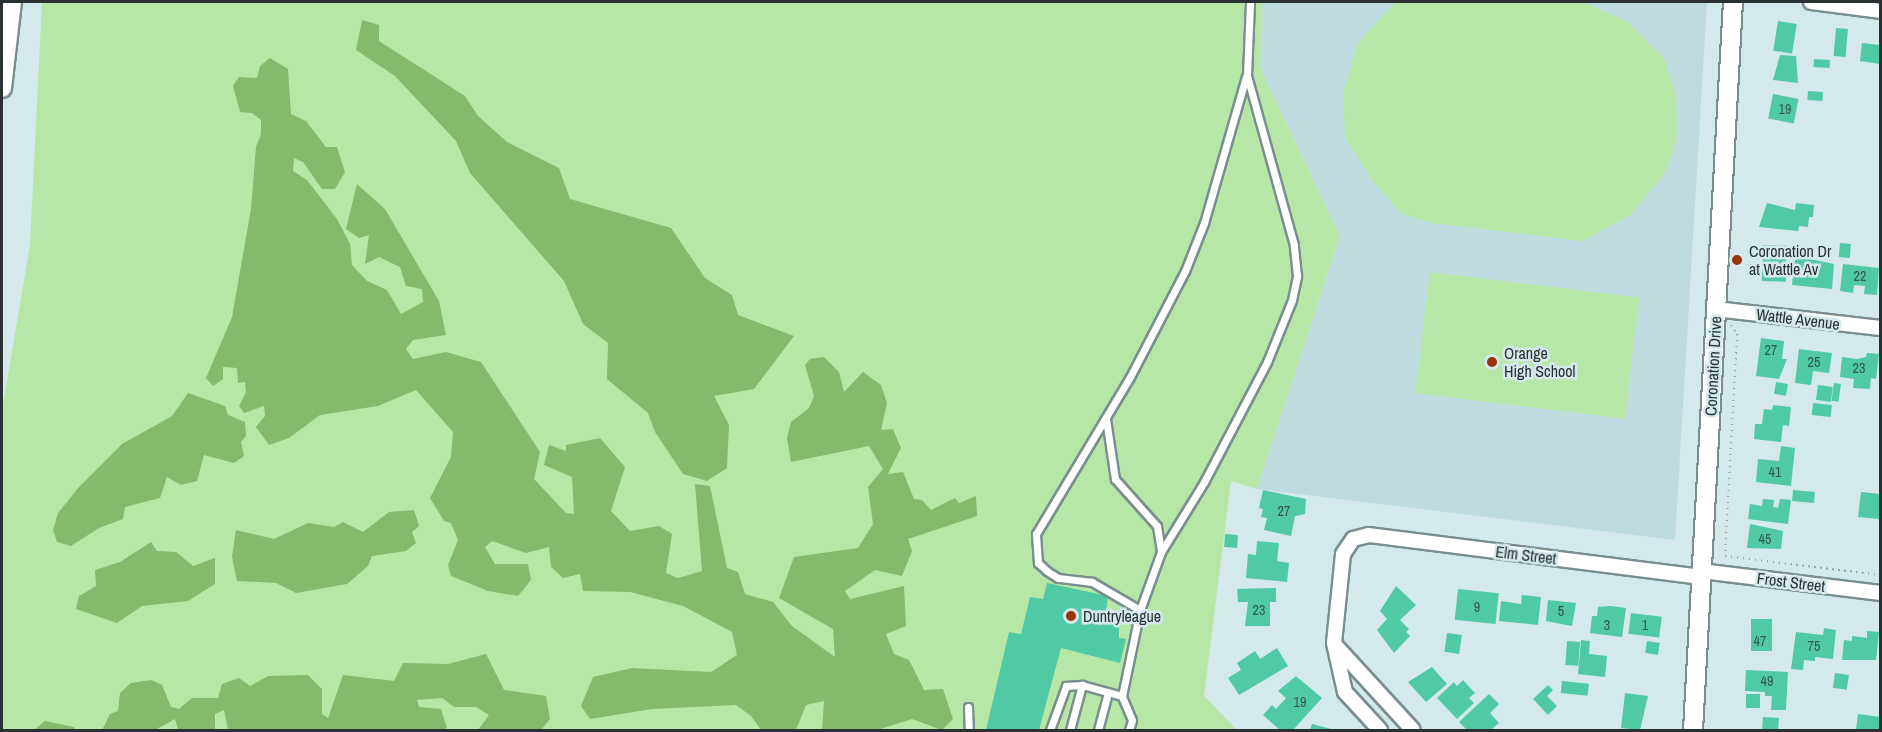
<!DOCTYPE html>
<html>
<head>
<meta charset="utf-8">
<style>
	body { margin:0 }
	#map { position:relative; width:1882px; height:732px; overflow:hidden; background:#d3e9eb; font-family:"Archivo Narrow",sans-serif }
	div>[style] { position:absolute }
	.built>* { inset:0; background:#bedcdf }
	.green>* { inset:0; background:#b7e7a6; transform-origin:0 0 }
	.forest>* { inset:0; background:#83ba6e }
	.building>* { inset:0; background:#50c9a5; transform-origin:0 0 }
	.path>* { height:2px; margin-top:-1px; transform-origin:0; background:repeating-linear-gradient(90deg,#90a1a3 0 1.5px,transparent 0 6px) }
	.roads { filter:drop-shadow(2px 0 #7a8e90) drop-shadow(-2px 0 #7a8e90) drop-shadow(0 2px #7a8e90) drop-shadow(0 -2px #7a8e90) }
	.service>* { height:7px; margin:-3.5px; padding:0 3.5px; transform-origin:3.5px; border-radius:3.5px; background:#fff }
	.minor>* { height:14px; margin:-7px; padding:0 7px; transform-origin:7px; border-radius:7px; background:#fff }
	.secondary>* { height:18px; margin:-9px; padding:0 9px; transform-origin:9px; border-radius:9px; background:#fff }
	.dots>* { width:16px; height:16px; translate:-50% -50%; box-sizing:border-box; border:3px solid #d3e9eb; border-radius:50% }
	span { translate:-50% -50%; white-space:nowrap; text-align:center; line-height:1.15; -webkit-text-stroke:5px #d3e9eb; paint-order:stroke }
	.number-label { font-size:14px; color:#33574f }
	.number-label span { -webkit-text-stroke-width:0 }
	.poi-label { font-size:16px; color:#293132 }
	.left { translate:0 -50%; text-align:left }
	.street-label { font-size:16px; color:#293132 }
	.frame { position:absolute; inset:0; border:3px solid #293132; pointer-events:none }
</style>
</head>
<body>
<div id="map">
	<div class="built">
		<i style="clip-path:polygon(1262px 2px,1707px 2px,1675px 540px,1257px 489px,1340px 236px,1260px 68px)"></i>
	</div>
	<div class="green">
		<i style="clip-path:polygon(42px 2px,1262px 2px,1260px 68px,1340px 236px,1257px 489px,1231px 481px,1204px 696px,1237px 730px,2px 730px,2px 411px,30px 245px)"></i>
		<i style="clip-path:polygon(1402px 2px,1583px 2px,1628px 22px,1665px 60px,1676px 96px,1677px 135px,1667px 170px,1632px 214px,1583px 241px,1431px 223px,1402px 214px,1372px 180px,1345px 137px,1343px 95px,1357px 44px,1394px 4px)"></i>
		<i style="left:1430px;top:272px;width:211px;height:122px;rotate:7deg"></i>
	</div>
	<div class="forest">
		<i style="clip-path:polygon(362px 20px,379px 25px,379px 41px,465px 96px,478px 116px,507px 142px,559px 168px,570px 199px,671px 228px,705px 278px,732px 295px,738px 315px,794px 336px,754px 389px,714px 396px,729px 425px,727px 468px,707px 481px,683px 474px,655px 432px,648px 413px,607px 379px,608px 343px,583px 324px,564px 281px,470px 173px,456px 141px,395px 76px,356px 50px)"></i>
		<i style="clip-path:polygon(270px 58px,288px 69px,291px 114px,306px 121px,326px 147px,337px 147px,345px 172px,335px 189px,322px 189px,303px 162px,294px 158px,293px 171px,307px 180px,337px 219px,350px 244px,352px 265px,367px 281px,387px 290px,401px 314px,423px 302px,422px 289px,406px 286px,400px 267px,379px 257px,365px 264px,369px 235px,359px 238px,346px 229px,357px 184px,385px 209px,439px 301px,446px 335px,413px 340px,406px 349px,413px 359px,446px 352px,481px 362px,540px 452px,534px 479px,566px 513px,574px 514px,572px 477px,544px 465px,549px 445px,566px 451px,566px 445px,600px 438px,625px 467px,611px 511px,630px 531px,659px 526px,672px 534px,666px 573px,678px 578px,702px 571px,695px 484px,710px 486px,727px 568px,738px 572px,745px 594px,773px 602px,792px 626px,835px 657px,833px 629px,779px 598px,794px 557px,858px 548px,873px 524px,868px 487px,883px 469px,869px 446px,791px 462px,787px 438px,791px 422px,809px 408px,814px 396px,805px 365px,810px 359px,824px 357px,839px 372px,844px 392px,863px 372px,881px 385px,887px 403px,881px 430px,893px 429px,901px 448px,888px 474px,903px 472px,914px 499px,922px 500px,931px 510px,955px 498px,959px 503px,976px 496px,977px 516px,908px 539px,912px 551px,902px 576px,875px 570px,845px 591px,850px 599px,904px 586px,906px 626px,886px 634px,894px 654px,909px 660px,924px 690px,943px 689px,953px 719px,942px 730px,912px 719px,877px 730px,822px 730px,824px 701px,806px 705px,796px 730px,761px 730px,751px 716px,736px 705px,652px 709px,590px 719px,581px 706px,593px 677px,632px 668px,711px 672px,737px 655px,732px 632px,683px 606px,630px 592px,583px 591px,580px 574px,563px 578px,551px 567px,549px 547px,526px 553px,492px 541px,485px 547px,495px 564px,528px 564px,531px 580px,518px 596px,488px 591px,451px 576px,448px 565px,458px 540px,451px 523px,444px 521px,430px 498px,451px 457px,453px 432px,416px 390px,378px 406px,320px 415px,289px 438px,269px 445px,256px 427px,265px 416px,264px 406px,244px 413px,239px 406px,246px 392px,245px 382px,238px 383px,237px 368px,223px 367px,223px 379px,213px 386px,206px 378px,232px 317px,251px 209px,256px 147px,261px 134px,261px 120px,252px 113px,240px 112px,233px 86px,239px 77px,257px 78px,260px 66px)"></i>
		<i style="clip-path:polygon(188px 393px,225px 406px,228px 415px,245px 422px,246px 436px,241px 442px,244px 456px,234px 463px,204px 455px,197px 481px,181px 485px,167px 477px,160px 498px,125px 507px,123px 519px,99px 528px,71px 546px,57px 542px,53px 530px,58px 513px,79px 487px,122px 444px,172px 416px)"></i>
		<i style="clip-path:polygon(414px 510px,419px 526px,412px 532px,416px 543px,406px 551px,372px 556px,368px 566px,347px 584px,296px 593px,276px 583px,237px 581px,232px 557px,236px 530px,274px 539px,308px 523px,334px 527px,343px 522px,363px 532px,389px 512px)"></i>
		<i style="clip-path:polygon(151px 542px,157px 551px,176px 552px,193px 566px,215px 558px,215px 584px,188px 601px,142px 606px,117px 623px,76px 609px,79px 596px,96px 586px,95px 570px,120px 562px)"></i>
		<i style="clip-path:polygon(486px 654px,504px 690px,546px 696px,550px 719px,541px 730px,478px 730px,489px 715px,476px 707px,454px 707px,442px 698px,417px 700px,419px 707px,441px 709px,447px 728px,442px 730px,228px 730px,224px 710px,215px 714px,215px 730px,178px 730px,175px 719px,155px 730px,102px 730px,110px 714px,118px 711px,120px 693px,131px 683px,151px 680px,162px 685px,171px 707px,179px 709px,192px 698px,218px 698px,222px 684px,239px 678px,250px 686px,268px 676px,308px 675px,322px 689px,322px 714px,328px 718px,343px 675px,394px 681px,403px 663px,448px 664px)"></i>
		<i style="clip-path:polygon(45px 721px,74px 727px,75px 730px,34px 730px)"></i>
	</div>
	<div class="building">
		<i style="left:1778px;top:21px;width:19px;height:30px;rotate:9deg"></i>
		<i style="left:1836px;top:28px;width:12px;height:28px;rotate:5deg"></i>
		<i style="clip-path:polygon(1862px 43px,1880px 45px,1880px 64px,1860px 61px)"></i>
		<i style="clip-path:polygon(1780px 55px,1796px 56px,1798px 83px,1773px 80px)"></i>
		<i style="left:1814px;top:59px;width:16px;height:8px;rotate:4deg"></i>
		<i style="left:1808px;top:91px;width:15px;height:9px;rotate:4deg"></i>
		<i style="left:1773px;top:94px;width:26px;height:25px;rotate:11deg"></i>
		<i style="clip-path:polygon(1767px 203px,1795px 210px,1796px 203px,1814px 205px,1813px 217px,1809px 217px,1808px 227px,1799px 226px,1798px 231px,1759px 227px)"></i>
		<i style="left:1840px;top:243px;width:11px;height:14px;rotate:5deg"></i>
		<i style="left:1763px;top:245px;width:24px;height:36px;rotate:2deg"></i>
		<i style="clip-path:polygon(1795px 256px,1834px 264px,1832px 289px,1792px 285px)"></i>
		<i style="clip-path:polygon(1843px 264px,1879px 268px,1877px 295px,1864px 294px,1865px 286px,1854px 285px,1853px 293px,1840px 291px)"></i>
		<i style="clip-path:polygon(1761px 338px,1784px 341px,1782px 359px,1787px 359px,1779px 379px,1756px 376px)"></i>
		<i style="clip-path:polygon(1799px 349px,1832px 353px,1829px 373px,1813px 371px,1811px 385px,1795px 383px)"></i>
		<i style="clip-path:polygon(1867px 353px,1879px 354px,1876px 379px,1871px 378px,1870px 389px,1853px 388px,1854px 379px,1840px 377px,1842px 357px,1857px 359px,1866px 357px)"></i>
		<i style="left:1776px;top:382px;width:12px;height:12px;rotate:9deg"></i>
		<i style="left:1834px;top:383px;width:7px;height:18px;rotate:8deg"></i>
		<i style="left:1818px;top:385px;width:15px;height:15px;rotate:8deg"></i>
		<i style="left:1813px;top:403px;width:19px;height:12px;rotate:6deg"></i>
		<i style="clip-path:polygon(1773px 405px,1791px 407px,1789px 426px,1783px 425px,1781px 442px,1754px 439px,1755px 424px,1762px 424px,1764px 409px,1772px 410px)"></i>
		<i style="clip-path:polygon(1781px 446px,1795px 448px,1791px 486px,1756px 482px,1758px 459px,1779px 461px)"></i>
		<i style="clip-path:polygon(1263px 490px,1306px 499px,1305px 514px,1295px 516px,1291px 536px,1264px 530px,1267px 518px,1261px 517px,1263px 509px,1259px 508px)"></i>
		<i style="left:1793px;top:490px;width:22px;height:11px;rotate:5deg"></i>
		<i style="clip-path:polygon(1861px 492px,1880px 494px,1880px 519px,1858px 517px)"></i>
		<i style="clip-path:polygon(1763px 499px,1774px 500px,1773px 507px,1778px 508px,1780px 499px,1791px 500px,1788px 524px,1748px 519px,1750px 504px,1762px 506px)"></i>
		<i style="clip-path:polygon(1750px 524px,1783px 531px,1781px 549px,1747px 548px)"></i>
		<i style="left:1225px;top:534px;width:13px;height:13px;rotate:4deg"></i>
		<i style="clip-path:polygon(1257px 541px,1279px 543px,1277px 561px,1289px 563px,1287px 582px,1246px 578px,1248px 554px,1256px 555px)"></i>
		<i style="clip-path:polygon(1047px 583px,1108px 596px,1105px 619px,1119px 628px,1119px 638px,1126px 639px,1120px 663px,1061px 648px,1039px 730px,986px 730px,1009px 632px,1021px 634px,1030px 597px,1043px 599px)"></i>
		<i style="clip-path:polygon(1396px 586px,1416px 605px,1400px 620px,1409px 629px,1406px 632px,1410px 636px,1394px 653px,1377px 630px,1387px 619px,1380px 611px)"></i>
		<i style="clip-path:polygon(1276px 588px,1276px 602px,1270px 602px,1270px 626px,1245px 626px,1248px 602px,1238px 602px,1237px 589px)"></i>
		<i style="left:1458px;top:589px;width:41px;height:31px;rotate:6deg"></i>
		<i style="clip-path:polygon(1522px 595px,1541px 597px,1538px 625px,1499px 621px,1501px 601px,1521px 604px)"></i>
		<i style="clip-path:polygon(1548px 600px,1576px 603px,1572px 626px,1546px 621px)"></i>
		<i style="clip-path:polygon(1610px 606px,1626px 608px,1622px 637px,1590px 633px,1592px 616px,1597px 616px,1598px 607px)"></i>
		<i style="left:1631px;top:613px;width:31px;height:21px;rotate:7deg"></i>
		<i style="left:1751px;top:619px;width:21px;height:32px"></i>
		<i style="clip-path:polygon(1824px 628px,1836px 630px,1833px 659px,1815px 657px,1815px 661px,1804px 660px,1803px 670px,1791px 669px,1796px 632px,1823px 635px)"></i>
		<i style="clip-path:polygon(1867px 631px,1879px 632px,1876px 660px,1842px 660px,1844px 640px,1852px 641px,1852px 636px,1867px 638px)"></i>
		<i style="left:1447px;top:633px;width:15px;height:19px;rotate:8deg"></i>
		<i style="clip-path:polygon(1581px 640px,1590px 641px,1589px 654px,1607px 656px,1605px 677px,1578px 674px)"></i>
		<i style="left:1567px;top:641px;width:13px;height:24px;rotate:4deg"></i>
		<i style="left:1647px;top:641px;width:13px;height:12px;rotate:9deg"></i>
		<i style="clip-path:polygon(1277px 648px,1288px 666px,1239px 695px,1228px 678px,1241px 670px,1237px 663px,1255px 651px,1260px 659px)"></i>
		<i style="clip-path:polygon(1432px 667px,1447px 684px,1426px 702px,1408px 682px)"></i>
		<i style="clip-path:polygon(1746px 670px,1788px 672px,1786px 710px,1771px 710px,1772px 696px,1765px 696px,1765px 692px,1745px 691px)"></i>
		<i style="left:1835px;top:673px;width:14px;height:15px;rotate:8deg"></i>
		<i style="clip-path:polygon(1296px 676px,1322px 698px,1293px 730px,1280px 730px,1263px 715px,1272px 705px,1276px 709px,1286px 698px,1278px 691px)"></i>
		<i style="clip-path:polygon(1463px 680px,1475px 693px,1469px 698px,1474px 703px,1457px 719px,1437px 698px,1454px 682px,1457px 686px)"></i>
		<i style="left:1562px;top:681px;width:27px;height:12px;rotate:6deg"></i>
		<i style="clip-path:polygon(1548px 685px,1553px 690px,1547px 696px,1557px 706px,1548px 715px,1533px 699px)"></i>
		<i style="clip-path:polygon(1625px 693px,1648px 696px,1640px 730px,1621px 728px)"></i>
		<i style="clip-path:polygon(1489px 694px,1499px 704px,1490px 713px,1499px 723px,1491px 730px,1467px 730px,1459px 722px)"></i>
		<i style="left:1746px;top:694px;width:14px;height:14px"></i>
		<i style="clip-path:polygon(1858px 714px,1880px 717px,1880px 730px,1856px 730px)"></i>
		<i style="left:1763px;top:717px;width:16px;height:13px;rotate:4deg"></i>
		<i style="clip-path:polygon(1312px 724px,1335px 730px,1310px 730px)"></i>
	</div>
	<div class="path">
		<i style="left:1731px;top:325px;width:11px;rotate:56deg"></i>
		<i style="left:1737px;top:334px;width:222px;rotate:93.1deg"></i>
		<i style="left:1725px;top:556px;width:156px;rotate:7deg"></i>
	</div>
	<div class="roads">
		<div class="service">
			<i style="left:1106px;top:419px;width:61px;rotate:81.5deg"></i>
			<i style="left:1115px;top:479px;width:63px;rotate:48.2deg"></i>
			<i style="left:1157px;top:526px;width:26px;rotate:81deg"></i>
			<i style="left:1140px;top:610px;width:56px;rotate:-149.7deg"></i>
			<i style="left:1092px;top:582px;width:34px;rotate:-173deg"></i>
			<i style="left:1058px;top:578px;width:13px;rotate:-148deg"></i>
			<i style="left:1047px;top:571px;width:12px;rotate:-138deg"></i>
			<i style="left:1038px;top:563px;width:29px;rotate:-94deg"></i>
			<i style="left:1036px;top:534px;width:183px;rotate:-59.1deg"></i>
			<i style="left:1130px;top:377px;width:119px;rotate:-62.6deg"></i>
			<i style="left:1185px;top:271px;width:52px;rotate:-68.4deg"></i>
			<i style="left:1204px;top:223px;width:152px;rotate:-74deg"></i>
			<i style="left:968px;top:707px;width:23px;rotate:88deg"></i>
			<i style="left:1050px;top:730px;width:47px;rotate:-70deg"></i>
			<i style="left:1066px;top:686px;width:16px;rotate:-4deg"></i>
			<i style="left:1070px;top:730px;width:47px;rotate:-75.1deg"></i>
			<i style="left:1082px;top:685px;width:41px;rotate:15.4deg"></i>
			<i style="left:1098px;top:730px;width:39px;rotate:-75deg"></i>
			<i style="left:1129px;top:730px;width:10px;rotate:-73deg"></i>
			<i style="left:1132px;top:720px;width:26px;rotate:-113deg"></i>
			<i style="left:1122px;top:696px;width:88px;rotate:-78.2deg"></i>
			<i style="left:1140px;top:610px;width:62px;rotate:-70.1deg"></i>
			<i style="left:1161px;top:552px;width:82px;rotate:-58.4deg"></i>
			<i style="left:1204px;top:482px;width:136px;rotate:-62.3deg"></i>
			<i style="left:1267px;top:362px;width:67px;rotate:-68deg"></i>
			<i style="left:1292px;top:300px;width:25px;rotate:-78deg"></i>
			<i style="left:1297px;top:276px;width:31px;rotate:-96deg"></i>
			<i style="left:1294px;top:245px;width:176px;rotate:-105.5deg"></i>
			<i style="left:1247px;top:75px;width:73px;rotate:-87.6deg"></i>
		</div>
		<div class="minor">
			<i style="left:1811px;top:2px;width:70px;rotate:7.4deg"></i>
			<i style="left:1716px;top:309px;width:165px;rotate:6.6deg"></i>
			<i style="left:1701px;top:571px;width:180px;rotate:7deg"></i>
			<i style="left:1335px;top:645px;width:115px;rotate:47.5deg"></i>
			<i style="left:1380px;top:730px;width:52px;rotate:-132.6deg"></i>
			<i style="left:1345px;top:692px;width:50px;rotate:-102.7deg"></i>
			<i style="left:1334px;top:643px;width:89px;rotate:-84.2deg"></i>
			<i style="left:1343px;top:554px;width:18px;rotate:-56deg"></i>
			<i style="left:1353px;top:539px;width:16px;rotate:-14deg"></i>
			<i style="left:1369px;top:535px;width:334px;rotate:7.2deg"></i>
		</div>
		<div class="secondary">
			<i style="left:2px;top:88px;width:87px;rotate:-83.4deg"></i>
			<i style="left:1693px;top:730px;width:729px;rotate:-86.86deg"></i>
		</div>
	</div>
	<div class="dots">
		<i style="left:1737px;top:260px;background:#993407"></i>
		<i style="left:1492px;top:362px;background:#993407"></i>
		<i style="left:1071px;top:616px;background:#993407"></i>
	</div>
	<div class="number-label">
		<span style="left:1785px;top:109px">19</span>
		<span style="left:1860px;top:276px">22</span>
		<span style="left:1771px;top:350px">27</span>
		<span style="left:1814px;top:362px">25</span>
		<span style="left:1859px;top:368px">23</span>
		<span style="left:1775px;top:472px">41</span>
		<span style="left:1284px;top:511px">27</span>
		<span style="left:1765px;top:539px">45</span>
		<span style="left:1477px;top:607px">9</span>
		<span style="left:1259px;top:610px">23</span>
		<span style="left:1561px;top:611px">5</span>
		<span style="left:1607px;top:625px">3</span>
		<span style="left:1645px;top:625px">1</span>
		<span style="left:1760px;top:641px">47</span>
		<span style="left:1814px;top:646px">75</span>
		<span style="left:1767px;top:681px">49</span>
		<span style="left:1300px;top:702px">19</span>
	</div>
	<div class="poi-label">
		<span class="left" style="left:1749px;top:260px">Coronation Dr<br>at Wattle Av</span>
		<span class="left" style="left:1504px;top:362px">Orange<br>High School</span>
		<span class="left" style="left:1083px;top:616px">Duntryleague</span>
	</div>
	<div class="street-label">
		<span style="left:1798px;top:319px;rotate:7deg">Wattle Avenue</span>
		<span style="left:1713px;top:366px;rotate:-87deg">Coronation Drive</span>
		<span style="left:1526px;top:555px;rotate:7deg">Elm Street</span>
		<span style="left:1791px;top:582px;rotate:7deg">Frost Street</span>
	</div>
	<div class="frame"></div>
</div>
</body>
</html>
